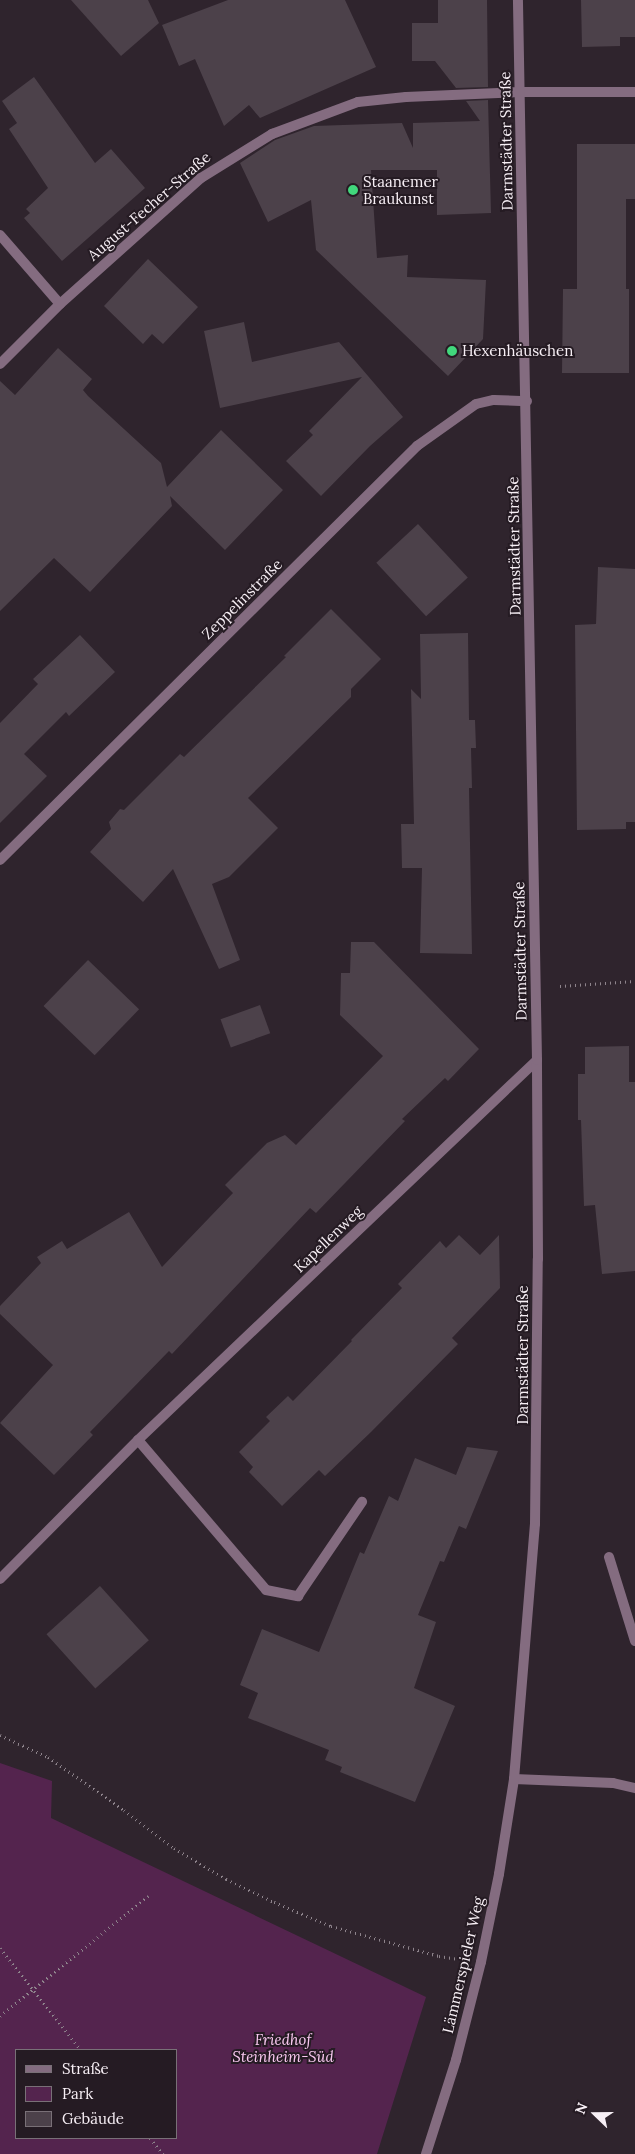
<!DOCTYPE html>
<html>
<head>
<meta charset="utf-8">
<style>
	body { margin:0 }
	#map { position:relative; width:635px; height:2154px; overflow:hidden; background:#2f242d; font-family:Lora,serif }
	div>[style] { position:absolute }
	.green>* { inset:0; background:#54244e }
	.building>* { inset:0; background:#4c414a; transform-origin:0 0 }
	.path>* { height:3px; margin-top:-1.5px; transform-origin:0; background:repeating-linear-gradient(90deg,#8e848c 0 1px,transparent 0 5px) }
	.minor>* { height:10px; margin:-5px; padding:0 5px; transform-origin:5px; border-radius:5px; background:#846c80 }
	.tertiary>* { height:10px; margin:-5px; padding:0 5px; transform-origin:5px; border-radius:5px; background:#846c80 }
	.dots>* { width:14px; height:14px; translate:-50% -50%; box-sizing:border-box; border:2px solid #251b23; border-radius:50% }
	span { translate:-50% -50%; white-space:nowrap; text-align:center; line-height:1.15; -webkit-text-stroke:4px #251b23; paint-order:stroke }
	.street-label { font-size:15px; color:#f7eff5 }
	.poi-label { font-size:15px; color:#f7eff5 }
	.left { translate:0 -50%; text-align:left }
	.park-label { font-size:15px; color:#f9c8f0; font-style:italic }
	.legend { position:absolute; left:15px; top:2049px; width:162px; height:90px; box-sizing:border-box; background:#251b23; border:1px solid #797077; margin:0; padding:6px 9px; list-style:none; font-size:15px; color:#f7eff5 }
	.legend li { display:flex; align-items:center; gap:10px; height:25px }
	.legend b { width:25px; border:1px solid #797077 }
	.north { position:absolute; left:570px; top:2089px; width:50px; height:50px; -webkit-text-stroke:4px #251b23; paint-order:stroke; rotate:292deg; font-size:14px; font-weight:700; line-height:20px; text-align:center; color:#f7eff5 }
	.north::after { content:''; display:block; margin:auto; width:18px; height:22px; background:#f7eff5; clip-path:polygon(50% 0,100% 100%,50% 72%,0 100%) }
</style>
</head>
<body>
<div id="map">
	<div class="green">
		<i style="clip-path:polygon(evenodd,0 1763px,52px 1781px,51px 1818px,426px 1997px,377px 2154px,0 2154px,0 1763px,16px 2050px,176px 2050px,176px 2138px,16px 2138px,16px 2050px)"></i>
	</div>
	<div class="building">
		<i style="clip-path:polygon(71px 0,148px 0,159px 23px,121px 56px)"></i>
		<i style="clip-path:polygon(228px 0,345px 0,376px 67px,260px 118px,249px 105px,224px 126px,195px 59px,179px 66px,162px 25px)"></i>
		<i style="clip-path:polygon(438px 0,487px 0,488px 87px,456px 88px,435px 61px,412px 61px,412px 23px,438px 23px)"></i>
		<i style="clip-path:polygon(581px 0,635px 0,635px 37px,620px 37px,620px 46px,582px 47px)"></i>
		<i style="clip-path:polygon(34px 77px,95px 163px,111px 149px,145px 188px,62px 261px,24px 218px,30px 213px,26px 209px,48px 188px,9px 129px,17px 123px,2px 101px)"></i>
		<i style="clip-path:polygon(488px 100px,491px 213px,437px 215px,437px 170px,371px 170px,377px 258px,408px 255px,407px 277px,486px 280px,483px 339px,448px 376px,316px 250px,311px 200px,268px 222px,240px 163px,275px 140px,314px 126px,402px 123px,413px 148px,413px 123px,480px 121px,466px 101px)"></i>
		<i style="clip-path:polygon(577px 144px,635px 144px,635px 199px,626px 199px,626px 289px,629px 289px,629px 373px,562px 373px,563px 289px,577px 289px)"></i>
		<i style="clip-path:polygon(148px 259px,198px 307px,163px 344px,152px 334px,143px 344px,104px 306px)"></i>
		<i style="clip-path:polygon(244px 322px,252px 362px,339px 342px,403px 417px,370px 446px,321px 496px,286px 461px,313px 435px,309px 431px,362px 377px,220px 408px,204px 331px)"></i>
		<i style="clip-path:polygon(58px 348px,92px 379px,83px 390px,88px 396px,161px 463px,167px 487px,221px 430px,283px 490px,225px 550px,170px 496px,172px 506px,90px 592px,54px 558px,0 611px,0 381px,15px 395px)"></i>
		<i style="left:418px;top:524px;width:73px;height:57px;rotate:47deg"></i>
		<i style="clip-path:polygon(598px 567px,635px 569px,635px 822px,626px 822px,626px 829px,577px 830px,575px 625px,596px 624px)"></i>
		<i style="clip-path:polygon(331px 609px,381px 659px,351px 689px,351px 697px,248px 798px,278px 828px,229px 877px,212px 884px,240px 960px,219px 969px,173px 869px,143px 902px,90px 852px,111px 829px,109px 822px,120px 809px,124px 810px,180px 754px,184px 757px,286px 657px,284px 656px)"></i>
		<i style="clip-path:polygon(468px 633px,469px 720px,475px 720px,476px 748px,471px 748px,472px 788px,469px 788px,472px 954px,420px 953px,422px 868px,402px 868px,401px 824px,414px 824px,411px 689px,421px 699px,420px 634px)"></i>
		<i style="clip-path:polygon(80px 635px,115px 672px,69px 716px,66px 712px,24px 754px,47px 776px,0 823px,0 723px,38px 684px,33px 679px)"></i>
		<i style="clip-path:polygon(351px 942px,374px 942px,479px 1049px,448px 1081px,445px 1078px,402px 1119px,405px 1121px,316px 1213px,310px 1208px,172px 1354px,169px 1351px,90px 1432px,93px 1435px,54px 1475px,0 1423px,53px 1365px,0 1314px,0 1306px,41px 1263px,37px 1257px,62px 1241px,67px 1249px,129px 1212px,162px 1267px,233px 1193px,225px 1185px,267px 1143px,285px 1135px,296px 1145px,383px 1056px,340px 1015px,341px 973px,350px 973px)"></i>
		<i style="left:88px;top:960px;width:71px;height:64px;rotate:44deg"></i>
		<i style="left:260px;top:1005px;width:30px;height:42px;rotate:70deg"></i>
		<i style="clip-path:polygon(629px 1046px,629px 1082px,635px 1082px,635px 1271px,602px 1274px,595px 1205px,584px 1206px,581px 1120px,578px 1120px,578px 1074px,585px 1074px,585px 1047px)"></i>
		<i style="clip-path:polygon(459px 1235px,480px 1255px,499px 1235px,500px 1288px,452px 1338px,458px 1344px,371px 1432px,325px 1476px,319px 1470px,282px 1506px,249px 1472px,253px 1467px,239px 1452px,270px 1421px,266px 1417px,288px 1396px,293px 1401px,352px 1341px,351px 1340px,402px 1288px,398px 1284px,440px 1241px,446px 1248px)"></i>
		<i style="clip-path:polygon(467px 1447px,498px 1451px,466px 1529px,459px 1526px,444px 1562px,440px 1561px,418px 1615px,436px 1622px,414px 1688px,455px 1706px,415px 1802px,340px 1772px,342px 1767px,325px 1760px,329px 1750px,248px 1718px,258px 1693px,240px 1685px,262px 1629px,319px 1652px,360px 1552px,364px 1554px,389px 1496px,398px 1501px,415px 1458px,456px 1475px)"></i>
		<i style="left:100px;top:1586px;width:73px;height:72px;rotate:48deg"></i>
	</div>
	<div class="path">
		<i style="left:560px;top:986px;width:75px;rotate:-3.8deg"></i>
		<i style="left:0;top:1735px;width:53px;rotate:24.6deg"></i>
		<i style="left:48px;top:1757px;width:93px;rotate:34.9deg"></i>
		<i style="left:124px;top:1810px;width:63px;rotate:37.2deg"></i>
		<i style="left:174px;top:1848px;width:61px;rotate:30.8deg"></i>
		<i style="left:226px;top:1879px;width:53px;rotate:25.6deg"></i>
		<i style="left:274px;top:1902px;width:62px;rotate:22.8deg"></i>
		<i style="left:331px;top:1926px;width:112px;rotate:15.5deg"></i>
		<i style="left:439px;top:1956px;width:18px;rotate:9deg"></i>
		<i style="left:0;top:1948px;width:130px;rotate:51.5deg"></i>
		<i style="left:0;top:2016px;width:191px;rotate:-39deg"></i>
		<i style="left:150px;top:2138px;width:21px;rotate:51deg"></i>
	</div>
	<div class="minor">
		<i style="left:0;top:235px;width:91px;rotate:49deg"></i>
		<i style="left:0;top:364px;width:85px;rotate:-45deg"></i>
		<i style="left:60px;top:304px;width:189px;rotate:-41.8deg"></i>
		<i style="left:201px;top:178px;width:84px;rotate:-31.8deg"></i>
		<i style="left:272px;top:134px;width:92px;rotate:-20.4deg"></i>
		<i style="left:358px;top:102px;width:48px;rotate:-5.9deg"></i>
		<i style="left:406px;top:97px;width:114px;rotate:-2.5deg"></i>
		<i style="left:520px;top:92px;width:115px"></i>
		<i style="left:0;top:860px;width:588px;rotate:-44.79deg"></i>
		<i style="left:417px;top:446px;width:72px;rotate:-35.4deg"></i>
		<i style="left:476px;top:404px;width:18px;rotate:-13deg"></i>
		<i style="left:494px;top:400px;width:33px;rotate:2deg"></i>
		<i style="left:138px;top:1440px;width:197px;rotate:49.5deg"></i>
		<i style="left:266px;top:1590px;width:33px;rotate:11deg"></i>
		<i style="left:298px;top:1596px;width:114px;rotate:-55.8deg"></i>
		<i style="left:609px;top:1557px;width:88px;rotate:72.8deg"></i>
		<i style="left:0;top:1579px;width:196px;rotate:-45.2deg"></i>
		<i style="left:138px;top:1440px;width:551px;rotate:-43.6deg"></i>
		<i style="left:514px;top:1779px;width:99px;rotate:2.3deg"></i>
		<i style="left:613px;top:1783px;width:23px;rotate:13deg"></i>
	</div>
	<div class="tertiary">
		<i style="left:426px;top:2154px;width:99px;rotate:-72.3deg"></i>
		<i style="left:456px;top:2060px;width:101px;rotate:-75.7deg"></i>
		<i style="left:481px;top:1962px;width:90px;rotate:-78.4deg"></i>
		<i style="left:499px;top:1874px;width:96px;rotate:-81deg"></i>
		<i style="left:514px;top:1779px;width:256px;rotate:-85.3deg"></i>
		<i style="left:535px;top:1524px;width:265px;rotate:-89.4deg"></i>
		<i style="left:538px;top:1259px;width:199px;rotate:-90.3deg"></i>
		<i style="left:537px;top:1060px;width:1060px;rotate:-91.03deg"></i>
	</div>
	<div class="dots">
		<i style="left:353px;top:190px;background:#41d77c"></i>
		<i style="left:452px;top:351px;background:#41d77c"></i>
	</div>
	<div class="street-label">
		<span style="left:506px;top:141px;rotate:-91deg">Darmstädter Straße</span>
		<span style="left:149px;top:206px;rotate:-41deg">August-Fecher-Straße</span>
		<span style="left:514px;top:546px;rotate:-91deg">Darmstädter Straße</span>
		<span style="left:242px;top:599px;rotate:-45deg">Zeppelinstraße</span>
		<span style="left:520px;top:951px;rotate:-91deg">Darmstädter Straße</span>
		<span style="left:328px;top:1239px;rotate:-44deg">Kapellenweg</span>
		<span style="left:523px;top:1355px;rotate:-90deg">Darmstädter Straße</span>
		<span style="left:463px;top:1965px;rotate:-77deg">Lämmerspieler Weg</span>
	</div>
	<div class="poi-label">
		<span class="left" style="left:363px;top:190px">Staanemer<br>Braukunst</span>
		<span class="left" style="left:462px;top:351px">Hexenhäuschen</span>
	</div>
	<div class="park-label">
		<span style="left:283px;top:2048px">Friedhof<br>Steinheim-Süd</span>
	</div>
	<ul class="legend">
	<li><b style="height:6px;background:#846c80"></b>Straße</li>
	<li><b style="height:14px;background:#54244e"></b>Park</li>
	<li><b style="height:14px;background:#4c414a"></b>Gebäude</li>
	</ul>
	<div class="north">N</div>
</div>
</body>
</html>
